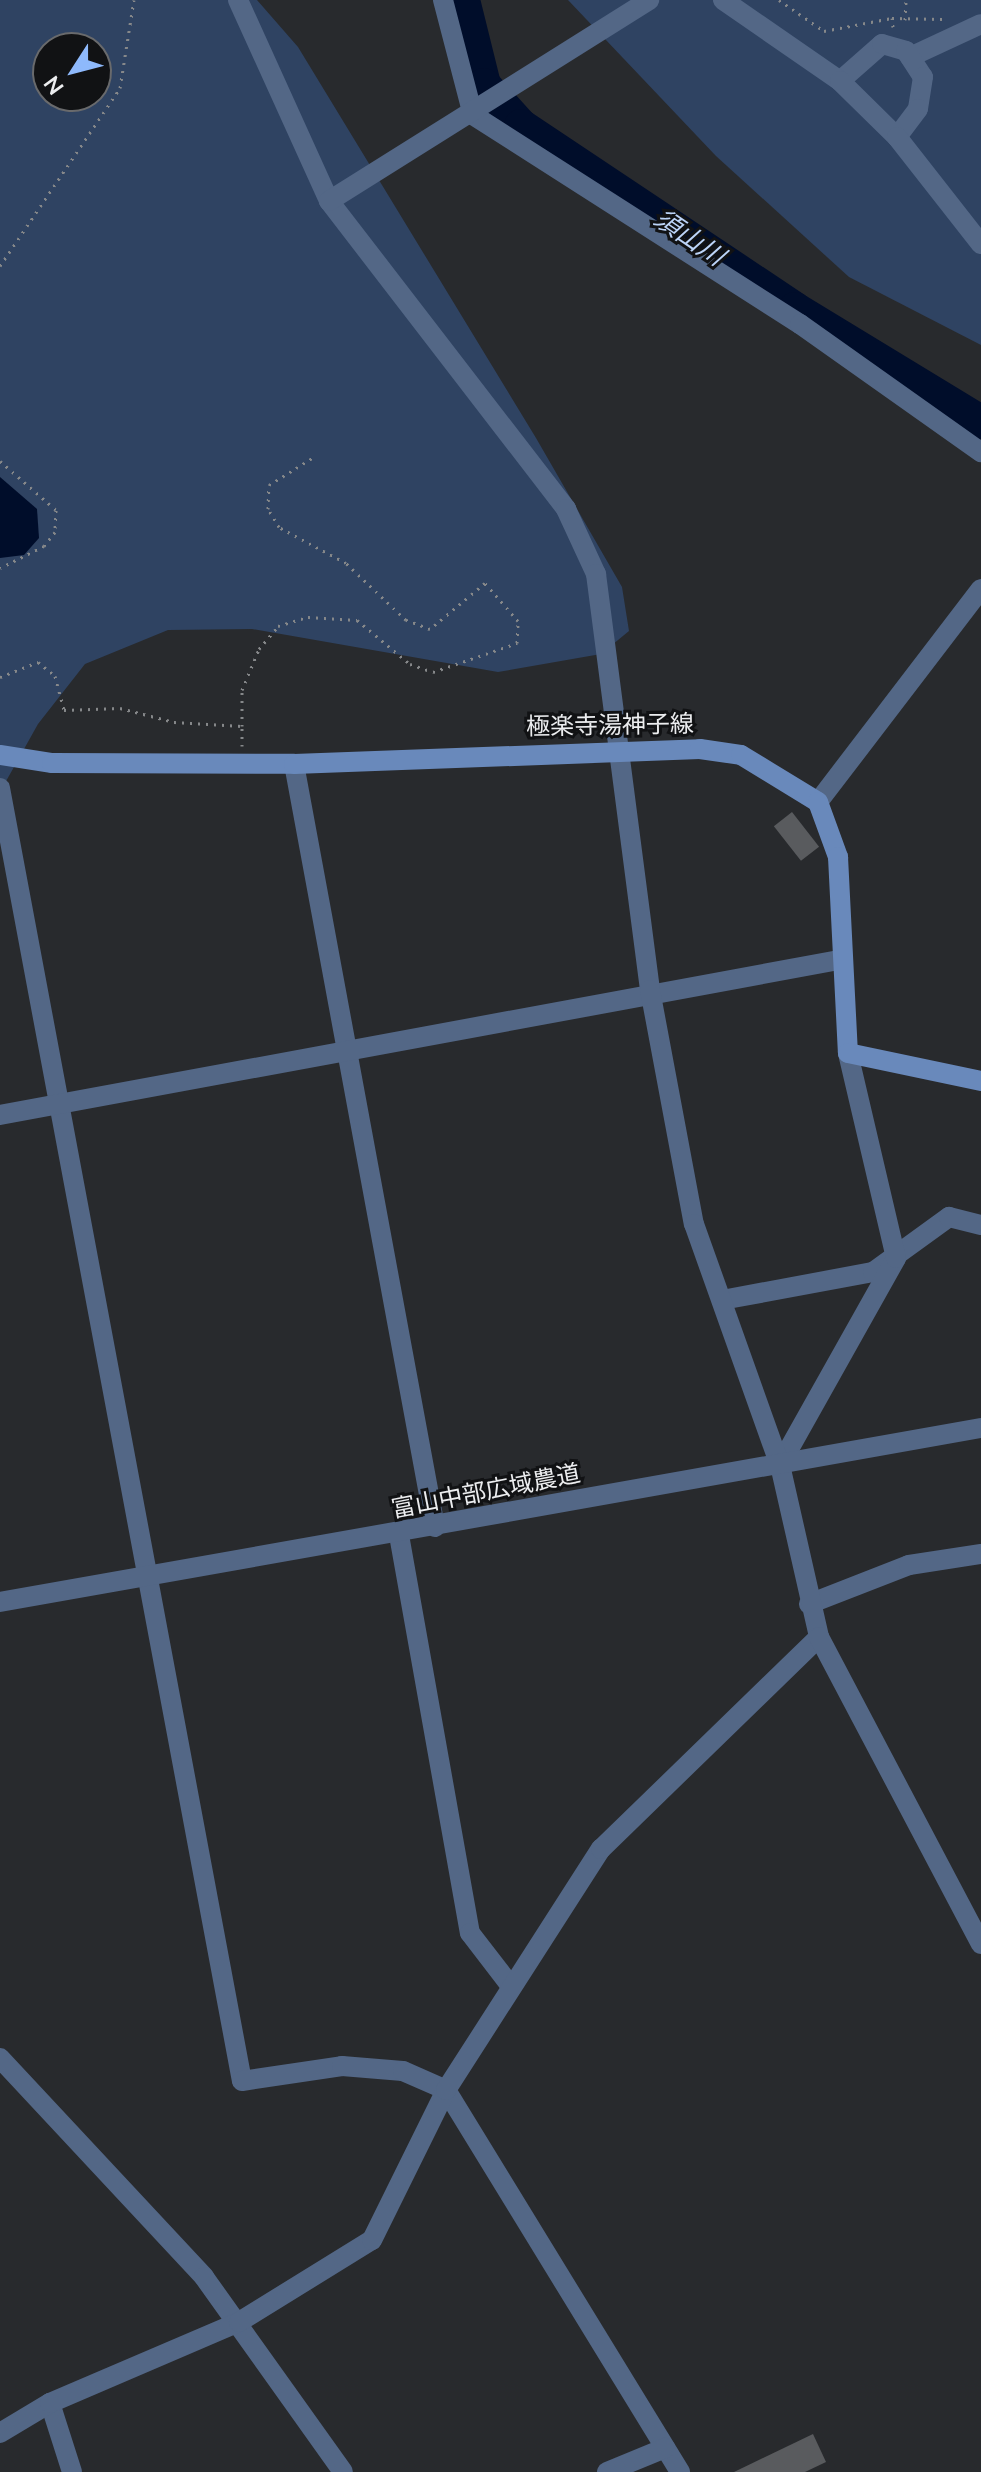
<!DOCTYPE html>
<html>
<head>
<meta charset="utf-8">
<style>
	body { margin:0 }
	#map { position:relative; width:981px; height:2472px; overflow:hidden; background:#282a2d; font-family:"Nunito Sans","Noto Sans JP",sans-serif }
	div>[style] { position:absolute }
	.green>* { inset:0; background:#2f4362 }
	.water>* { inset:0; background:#000d2a }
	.river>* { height:34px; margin:-17px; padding:0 17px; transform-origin:17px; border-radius:17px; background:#000d2a }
	.building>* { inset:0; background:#595b5e; transform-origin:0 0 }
	.path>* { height:3px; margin-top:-1.5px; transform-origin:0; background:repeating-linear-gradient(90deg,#86888a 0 2px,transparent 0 8px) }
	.minor>* { height:20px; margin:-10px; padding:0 10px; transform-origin:10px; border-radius:10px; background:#536786 }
	.tertiary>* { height:20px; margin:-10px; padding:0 10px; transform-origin:10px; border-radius:10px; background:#536786 }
	.secondary>* { height:20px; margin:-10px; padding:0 10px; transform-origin:10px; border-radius:10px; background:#6989bb }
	span { translate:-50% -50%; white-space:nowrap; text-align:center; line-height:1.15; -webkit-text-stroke:6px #111214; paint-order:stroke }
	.street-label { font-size:24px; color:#ecedef }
	.water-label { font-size:26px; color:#bcd4f8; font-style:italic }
	.north { position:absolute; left:32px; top:32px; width:80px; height:80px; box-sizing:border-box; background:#111214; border:2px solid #696a6c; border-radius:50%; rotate:234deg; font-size:22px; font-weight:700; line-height:32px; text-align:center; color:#ecedef }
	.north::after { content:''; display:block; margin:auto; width:28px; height:36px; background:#8eb9fc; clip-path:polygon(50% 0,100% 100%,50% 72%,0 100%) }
</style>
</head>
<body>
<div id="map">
	<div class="green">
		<i style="clip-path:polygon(evenodd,0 0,257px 0,298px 47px,536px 438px,622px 587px,629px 631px,601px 654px,498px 672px,252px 629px,168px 630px,85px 664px,38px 724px,0 792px,0 0,48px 48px,96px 48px,96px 96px,48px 96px,48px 48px)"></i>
		<i style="clip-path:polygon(568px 0,981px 0,981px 345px,849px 277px,716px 156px)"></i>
	</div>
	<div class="water">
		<i style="clip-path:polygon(0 477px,37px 509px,39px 538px,24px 555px,0 558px)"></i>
	</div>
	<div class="river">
		<i style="left:463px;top:0;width:88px;rotate:76.1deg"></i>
		<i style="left:484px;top:85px;width:55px;rotate:47.9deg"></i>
		<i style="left:521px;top:126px;width:329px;rotate:33.7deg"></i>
		<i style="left:795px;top:309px;width:218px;rotate:31.3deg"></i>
	</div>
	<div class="building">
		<i style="left:792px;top:812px;width:44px;height:23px;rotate:52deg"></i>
		<i style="clip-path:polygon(813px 2434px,826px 2462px,805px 2472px,734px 2472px)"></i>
	</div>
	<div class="path">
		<i style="left:779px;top:0;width:55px;rotate:34.6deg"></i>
		<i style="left:824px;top:31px;width:69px;rotate:-10.8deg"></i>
		<i style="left:905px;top:20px;width:20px;rotate:-87deg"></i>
		<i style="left:893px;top:27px;width:9px;rotate:-96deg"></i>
		<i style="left:892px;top:18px;width:51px;rotate:1.1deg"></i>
		<i style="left:0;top:266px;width:215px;rotate:-56deg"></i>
		<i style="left:120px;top:88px;width:89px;rotate:-81deg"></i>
		<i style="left:0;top:461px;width:74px;rotate:41.2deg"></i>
		<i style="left:56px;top:510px;width:22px;rotate:93deg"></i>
		<i style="left:55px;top:532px;width:18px;rotate:128deg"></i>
		<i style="left:44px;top:546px;width:49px;rotate:153.4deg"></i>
		<i style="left:0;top:677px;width:41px;rotate:-21.5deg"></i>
		<i style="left:38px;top:662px;width:22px;rotate:39deg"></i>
		<i style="left:55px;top:676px;width:35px;rotate:75deg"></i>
		<i style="left:64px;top:710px;width:56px;rotate:-2deg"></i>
		<i style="left:120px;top:708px;width:56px;rotate:14.5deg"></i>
		<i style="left:174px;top:722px;width:68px;rotate:3.4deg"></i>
		<i style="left:242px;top:726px;width:36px;rotate:-90deg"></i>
		<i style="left:242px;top:690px;width:44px;rotate:-67.5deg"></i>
		<i style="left:259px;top:649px;width:30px;rotate:-50deg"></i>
		<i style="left:278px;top:626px;width:31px;rotate:-17deg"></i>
		<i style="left:308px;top:617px;width:49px;rotate:3.5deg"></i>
		<i style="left:357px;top:620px;width:69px;rotate:39.7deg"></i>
		<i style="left:410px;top:664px;width:24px;rotate:19deg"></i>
		<i style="left:433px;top:672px;width:89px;rotate:-19deg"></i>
		<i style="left:517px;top:643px;width:22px;rotate:-87deg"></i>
		<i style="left:518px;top:621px;width:50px;rotate:-131deg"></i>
		<i style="left:485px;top:583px;width:72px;rotate:140.1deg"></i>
		<i style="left:430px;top:629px;width:26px;rotate:-159deg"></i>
		<i style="left:406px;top:620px;width:83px;rotate:-136.5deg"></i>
		<i style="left:346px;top:563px;width:76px;rotate:-151.8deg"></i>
		<i style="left:279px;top:527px;width:21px;rotate:-121deg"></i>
		<i style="left:268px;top:509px;width:24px;rotate:-88deg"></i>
		<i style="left:269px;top:485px;width:51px;rotate:-32.1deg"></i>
		<i style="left:242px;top:746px;width:20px;rotate:-90deg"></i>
	</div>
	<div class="minor">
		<i style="left:443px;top:0;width:119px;rotate:75.4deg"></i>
		<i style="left:473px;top:115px;width:388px;rotate:32.6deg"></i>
		<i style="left:800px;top:324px;width:222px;rotate:35.3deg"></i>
		<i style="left:910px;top:57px;width:78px;rotate:-24.9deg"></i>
		<i style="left:840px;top:81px;width:56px;rotate:-41.4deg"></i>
		<i style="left:882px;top:44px;width:25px;rotate:16deg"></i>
		<i style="left:906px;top:51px;width:31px;rotate:57deg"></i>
		<i style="left:923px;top:77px;width:32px;rotate:99deg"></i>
		<i style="left:918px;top:109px;width:35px;rotate:127deg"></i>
		<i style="left:294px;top:764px;width:776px;rotate:79.53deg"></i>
		<i style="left:0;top:788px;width:1315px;rotate:79.4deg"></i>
		<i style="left:242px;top:2081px;width:101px;rotate:-8.5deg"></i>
		<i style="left:342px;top:2066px;width:61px;rotate:4.7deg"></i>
		<i style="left:403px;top:2071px;width:47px;rotate:23.8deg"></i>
		<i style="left:446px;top:2090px;width:448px;rotate:58.5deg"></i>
		<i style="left:818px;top:802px;width:268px;rotate:-52.6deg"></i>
		<i style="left:0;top:1115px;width:853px;rotate:-10.47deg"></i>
		<i style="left:722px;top:1300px;width:154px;rotate:-10.5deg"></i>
		<i style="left:873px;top:1272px;width:94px;rotate:-35.9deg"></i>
		<i style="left:949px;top:1217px;width:33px;rotate:14deg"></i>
		<i style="left:780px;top:1465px;width:237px;rotate:-60.7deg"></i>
		<i style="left:896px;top:1258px;width:211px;rotate:-103.2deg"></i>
		<i style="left:399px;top:1535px;width:404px;rotate:79.9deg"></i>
		<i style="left:470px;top:1933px;width:66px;rotate:52.4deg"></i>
		<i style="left:809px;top:1604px;width:107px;rotate:-21.3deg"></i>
		<i style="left:909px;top:1565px;width:73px;rotate:-8.7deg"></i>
		<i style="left:0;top:2058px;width:299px;rotate:47deg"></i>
		<i style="left:204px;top:2277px;width:239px;rotate:54.5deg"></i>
		<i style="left:50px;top:2403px;width:72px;rotate:72.3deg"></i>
		<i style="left:0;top:2433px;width:58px;rotate:-31deg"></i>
		<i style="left:50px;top:2403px;width:206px;rotate:-23.2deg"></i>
		<i style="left:239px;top:2322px;width:156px;rotate:-31.7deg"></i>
		<i style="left:372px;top:2240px;width:167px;rotate:-63.7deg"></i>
		<i style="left:446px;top:2090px;width:287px;rotate:-57.3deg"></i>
		<i style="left:601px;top:1849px;width:304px;rotate:-44.2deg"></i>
	</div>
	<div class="tertiary">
		<i style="left:238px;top:0;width:221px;rotate:65.6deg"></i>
		<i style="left:329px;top:201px;width:389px;rotate:52.4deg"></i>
		<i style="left:566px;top:509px;width:72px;rotate:65.2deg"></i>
		<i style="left:596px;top:574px;width:419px;rotate:82.6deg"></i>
		<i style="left:650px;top:990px;width:238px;rotate:79.4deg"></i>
		<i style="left:694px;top:1224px;width:256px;rotate:70.4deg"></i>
		<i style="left:780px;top:1465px;width:176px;rotate:77.2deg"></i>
		<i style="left:819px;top:1637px;width:347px;rotate:62.2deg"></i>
		<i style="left:723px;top:0;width:142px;rotate:34.7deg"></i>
		<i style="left:840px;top:81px;width:80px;rotate:44.5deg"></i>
		<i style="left:897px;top:137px;width:136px;rotate:51.9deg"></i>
		<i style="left:329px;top:201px;width:378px;rotate:-32.1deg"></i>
		<i style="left:0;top:1602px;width:996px;rotate:-10.06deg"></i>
		<i style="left:607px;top:2472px;width:63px;rotate:-22.5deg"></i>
	</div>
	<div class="secondary">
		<i style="left:0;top:755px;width:53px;rotate:8.7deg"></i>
		<i style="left:52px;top:763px;width:242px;rotate:0.2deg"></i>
		<i style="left:294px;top:764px;width:406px;rotate:-2.1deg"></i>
		<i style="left:700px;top:749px;width:41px;rotate:8.3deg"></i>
		<i style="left:741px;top:755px;width:90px;rotate:31.4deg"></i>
		<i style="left:818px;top:802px;width:59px;rotate:70deg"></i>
		<i style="left:838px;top:857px;width:196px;rotate:87.1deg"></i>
		<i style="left:848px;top:1053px;width:136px;rotate:11.9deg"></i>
	</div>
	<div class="street-label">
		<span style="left:610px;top:726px;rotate:-1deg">極楽寺湯神子線</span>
		<span style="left:486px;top:1492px;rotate:-11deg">富山中部広域農道</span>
	</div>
	<div class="water-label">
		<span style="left:689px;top:238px;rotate:34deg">須山川</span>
	</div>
	<div class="north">N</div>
</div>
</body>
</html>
